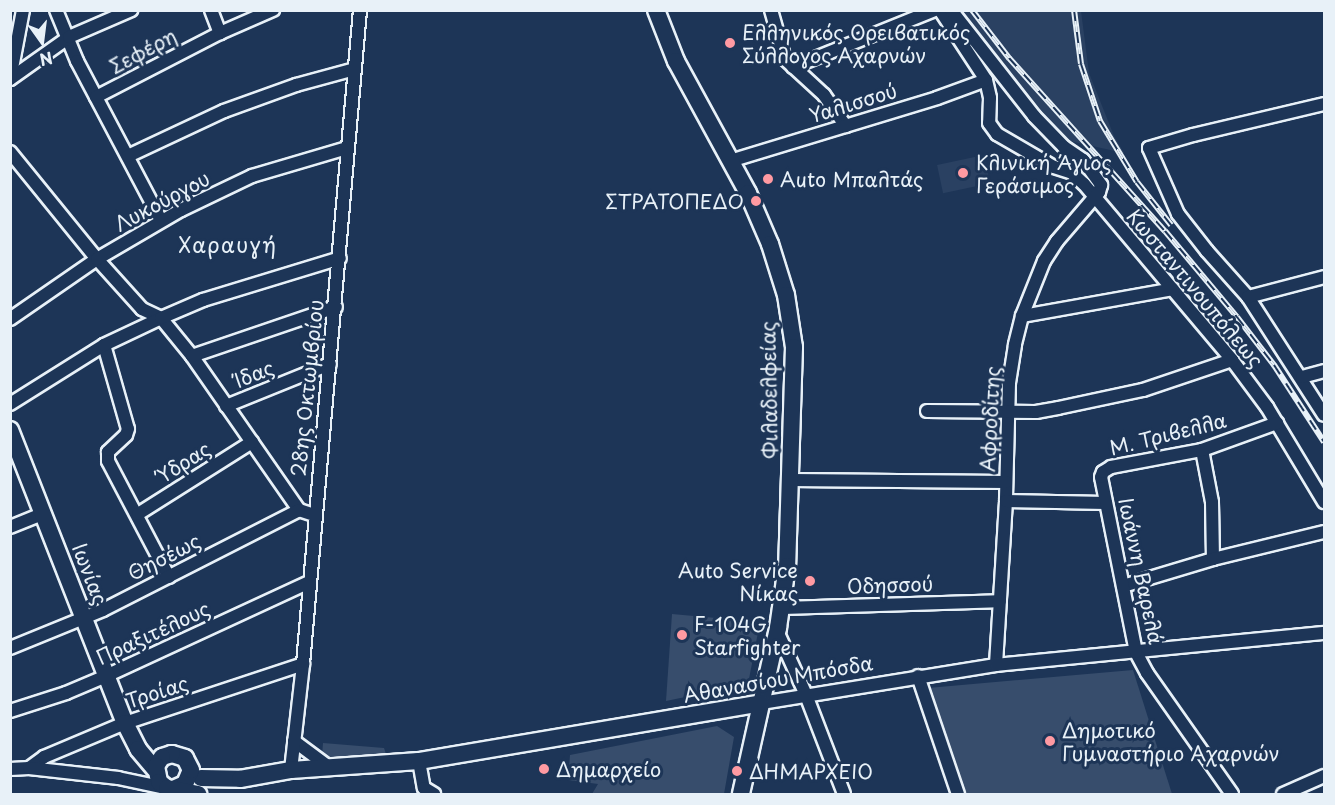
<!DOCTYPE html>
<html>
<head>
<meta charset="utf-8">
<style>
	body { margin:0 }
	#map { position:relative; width:1335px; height:805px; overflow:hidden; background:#1d3557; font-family:"Playpen Sans",sans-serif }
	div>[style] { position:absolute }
	.built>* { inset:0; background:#2a4162; transform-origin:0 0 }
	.green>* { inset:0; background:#374d6c }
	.roads { filter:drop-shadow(2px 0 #e8f1f8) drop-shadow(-2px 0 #e8f1f8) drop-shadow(0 2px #e8f1f8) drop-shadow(0 -2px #e8f1f8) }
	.street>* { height:12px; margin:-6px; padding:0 6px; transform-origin:6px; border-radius:6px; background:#1d3557 }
	.secondary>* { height:16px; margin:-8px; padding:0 8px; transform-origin:8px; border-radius:8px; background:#1d3557 }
	.rail>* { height:6px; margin-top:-3px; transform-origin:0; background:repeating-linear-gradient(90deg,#1d3557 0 11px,#e8f1f8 0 22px); box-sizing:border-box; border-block:2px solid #e8f1f8 }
	.dots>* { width:16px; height:16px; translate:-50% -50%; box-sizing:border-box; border:3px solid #1d3557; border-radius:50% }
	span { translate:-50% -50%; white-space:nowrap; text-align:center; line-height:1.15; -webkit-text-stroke:6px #1d3557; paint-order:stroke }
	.poi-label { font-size:20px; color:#e8f1f8 }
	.left { translate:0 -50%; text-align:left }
	.right { translate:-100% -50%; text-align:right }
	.street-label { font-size:20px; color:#e8f1f8 }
	.neighbourhood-label { font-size:21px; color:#e8f1f8; letter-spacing:1.5px }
	.frame { position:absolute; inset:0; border:12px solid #e8f1f8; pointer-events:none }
	.north { position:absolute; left:12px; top:12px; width:60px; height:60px; -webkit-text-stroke:4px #1d3557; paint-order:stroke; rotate:166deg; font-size:16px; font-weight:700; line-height:24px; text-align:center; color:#e8f1f8 }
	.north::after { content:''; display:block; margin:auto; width:21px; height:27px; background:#e8f1f8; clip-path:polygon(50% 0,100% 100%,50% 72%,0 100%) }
</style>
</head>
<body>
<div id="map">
	<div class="built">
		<i style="clip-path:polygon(962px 11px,1081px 11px,1089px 73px,1114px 136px,1124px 153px,1065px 140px)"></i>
		<i style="left:984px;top:155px;width:29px;height:48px;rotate:78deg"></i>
	</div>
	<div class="green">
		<i style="clip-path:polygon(672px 614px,760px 622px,748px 684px,666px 701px)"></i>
		<i style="clip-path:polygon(1133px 670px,1172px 794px,961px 794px,928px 688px)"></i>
		<i style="clip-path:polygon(717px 726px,734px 737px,724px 794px,592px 794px,598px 784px,568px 780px,570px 755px)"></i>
		<i style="clip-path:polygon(323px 743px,384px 748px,386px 754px,331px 759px,322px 756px)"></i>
	</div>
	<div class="roads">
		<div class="street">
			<i style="left:56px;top:10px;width:55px;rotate:67.6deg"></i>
			<i style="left:77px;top:61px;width:180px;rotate:62.2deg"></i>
			<i style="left:211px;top:10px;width:25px;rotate:69deg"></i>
			<i style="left:771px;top:10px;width:51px;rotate:74.1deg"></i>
			<i style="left:785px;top:59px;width:53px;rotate:42.7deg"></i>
			<i style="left:824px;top:95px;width:38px;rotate:55deg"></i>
			<i style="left:940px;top:10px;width:84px;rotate:56.7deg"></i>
			<i style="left:986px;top:80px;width:18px;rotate:77deg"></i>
			<i style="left:990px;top:98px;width:25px;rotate:92deg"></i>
			<i style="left:989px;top:123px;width:14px;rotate:54deg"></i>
			<i style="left:997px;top:134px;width:66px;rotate:30.1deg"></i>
			<i style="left:1054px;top:167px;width:19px;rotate:18deg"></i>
			<i style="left:1072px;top:173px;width:16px;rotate:43deg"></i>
			<i style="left:1084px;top:184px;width:230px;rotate:49.9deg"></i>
			<i style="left:1232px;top:360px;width:59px;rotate:53.3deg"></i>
			<i style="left:1267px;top:407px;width:111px;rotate:59deg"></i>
			<i style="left:951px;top:10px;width:135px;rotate:51.9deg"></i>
			<i style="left:1034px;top:116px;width:43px;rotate:45.9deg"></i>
			<i style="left:1064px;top:147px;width:23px;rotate:34deg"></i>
			<i style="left:1083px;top:160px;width:31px;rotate:54deg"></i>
			<i style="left:1101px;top:185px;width:7px;rotate:106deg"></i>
			<i style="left:1099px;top:192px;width:65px;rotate:130.6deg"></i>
			<i style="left:1057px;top:241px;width:24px;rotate:123deg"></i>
			<i style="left:1044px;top:261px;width:59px;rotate:111.8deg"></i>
			<i style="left:1022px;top:316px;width:30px;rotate:104deg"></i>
			<i style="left:1015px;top:345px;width:38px;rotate:99deg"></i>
			<i style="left:1009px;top:383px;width:118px;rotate:91.5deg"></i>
			<i style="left:1006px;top:501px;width:164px;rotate:93.5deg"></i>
			<i style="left:793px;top:67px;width:153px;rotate:-21.9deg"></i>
			<i style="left:10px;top:79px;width:72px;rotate:-35.4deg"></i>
			<i style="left:69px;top:37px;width:68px;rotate:-23.5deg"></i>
			<i style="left:10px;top:79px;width:70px;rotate:-79.3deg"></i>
			<i style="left:96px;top:97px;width:140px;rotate:-27.3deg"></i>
			<i style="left:220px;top:33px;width:58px;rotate:-23.5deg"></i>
			<i style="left:1324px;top:104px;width:135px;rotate:166.7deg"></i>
			<i style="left:1193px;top:135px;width:46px;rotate:163.5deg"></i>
			<i style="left:1149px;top:148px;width:72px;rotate:66.3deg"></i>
			<i style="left:1178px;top:214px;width:47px;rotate:51.9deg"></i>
			<i style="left:1207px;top:251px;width:62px;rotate:48.3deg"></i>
			<i style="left:1248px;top:297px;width:140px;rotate:57.2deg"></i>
			<i style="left:10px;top:152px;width:138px;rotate:50.9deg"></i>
			<i style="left:97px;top:259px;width:67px;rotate:48deg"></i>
			<i style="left:142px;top:309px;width:21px;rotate:25deg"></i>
			<i style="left:161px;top:318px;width:49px;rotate:50.8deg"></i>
			<i style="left:192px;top:356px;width:188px;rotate:55.2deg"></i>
			<i style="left:299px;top:510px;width:16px;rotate:18deg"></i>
			<i style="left:128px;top:156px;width:106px;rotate:-25.1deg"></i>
			<i style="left:224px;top:111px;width:77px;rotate:-19.9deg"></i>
			<i style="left:296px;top:85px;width:61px;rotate:-15.2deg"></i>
			<i style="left:730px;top:161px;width:216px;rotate:-16.9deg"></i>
			<i style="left:937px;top:98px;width:52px;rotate:-20.2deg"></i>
			<i style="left:1248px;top:297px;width:79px;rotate:-14.7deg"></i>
			<i style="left:1022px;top:316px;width:153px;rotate:-10.1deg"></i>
			<i style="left:10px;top:319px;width:106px;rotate:-34.6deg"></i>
			<i style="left:97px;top:259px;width:97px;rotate:-30.3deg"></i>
			<i style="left:181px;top:210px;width:79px;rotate:-25.6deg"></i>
			<i style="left:252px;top:176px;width:99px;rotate:-16.4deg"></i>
			<i style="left:104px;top:345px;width:87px;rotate:74.1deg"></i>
			<i style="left:128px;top:429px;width:6px;rotate:108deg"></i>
			<i style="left:126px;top:435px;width:25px;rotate:137deg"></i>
			<i style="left:108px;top:452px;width:9px;rotate:90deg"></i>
			<i style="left:108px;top:461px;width:131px;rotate:62.3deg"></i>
			<i style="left:192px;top:356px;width:152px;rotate:-18.8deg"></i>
			<i style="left:1302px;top:377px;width:23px;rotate:-15deg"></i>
			<i style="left:10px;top:404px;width:111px;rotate:-32.1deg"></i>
			<i style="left:104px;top:345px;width:63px;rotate:-25.3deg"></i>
			<i style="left:161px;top:318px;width:46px;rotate:-23.2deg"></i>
			<i style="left:203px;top:300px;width:143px;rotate:-17deg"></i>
			<i style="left:226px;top:406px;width:112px;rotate:-22deg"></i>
			<i style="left:927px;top:411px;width:109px;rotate:0.5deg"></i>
			<i style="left:1036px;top:412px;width:22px;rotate:-10deg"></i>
			<i style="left:1058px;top:408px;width:87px;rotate:-12deg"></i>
			<i style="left:1143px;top:390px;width:94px;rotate:-18.6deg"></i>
			<i style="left:1202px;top:450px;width:53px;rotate:79.1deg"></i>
			<i style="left:1212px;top:502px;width:57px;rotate:89deg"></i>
			<i style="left:791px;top:480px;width:215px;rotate:0.5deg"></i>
			<i style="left:1006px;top:501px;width:100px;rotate:1.1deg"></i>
			<i style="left:138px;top:514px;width:135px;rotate:-32.3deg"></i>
			<i style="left:10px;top:527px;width:37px;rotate:-22deg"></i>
			<i style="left:1123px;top:586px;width:94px;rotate:-16.7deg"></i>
			<i style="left:1213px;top:559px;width:114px;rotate:-13.7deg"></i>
			<i style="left:781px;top:608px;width:219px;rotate:-1.8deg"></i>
			<i style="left:777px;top:631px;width:70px;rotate:65.6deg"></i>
			<i style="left:806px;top:695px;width:106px;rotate:69deg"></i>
			<i style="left:10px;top:648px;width:100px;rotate:-22.2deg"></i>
			<i style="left:103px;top:610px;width:220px;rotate:-27deg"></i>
			<i style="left:918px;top:676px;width:125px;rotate:71.3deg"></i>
			<i style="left:761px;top:703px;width:238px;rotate:-9.2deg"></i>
			<i style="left:996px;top:665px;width:330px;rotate:-5.6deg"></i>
			<i style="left:10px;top:711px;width:59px;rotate:-17.8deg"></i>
			<i style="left:66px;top:693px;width:43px;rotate:-23deg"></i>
			<i style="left:106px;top:676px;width:224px;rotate:-24.8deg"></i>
			<i style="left:294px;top:741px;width:44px;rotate:36.6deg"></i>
			<i style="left:419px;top:761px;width:27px;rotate:80deg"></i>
			<i style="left:424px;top:788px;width:12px;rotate:31deg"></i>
			<i style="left:29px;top:768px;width:19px;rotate:-36deg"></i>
			<i style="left:44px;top:757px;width:88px;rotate:-22.8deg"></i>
			<i style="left:125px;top:723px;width:188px;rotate:-18.3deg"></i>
			<i style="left:10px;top:769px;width:19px;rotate:-3deg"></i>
			<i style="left:29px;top:768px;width:90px;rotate:6.4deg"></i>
			<i style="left:118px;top:778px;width:49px;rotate:11.8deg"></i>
			<i style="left:291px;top:770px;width:107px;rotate:-83.5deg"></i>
			<i style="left:303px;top:664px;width:656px;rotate:-85.02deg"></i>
			<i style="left:1232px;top:794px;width:148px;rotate:-125.1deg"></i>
			<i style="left:1147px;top:673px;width:24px;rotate:-118deg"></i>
			<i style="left:1136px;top:652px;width:178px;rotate:-101.3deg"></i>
			<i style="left:1101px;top:477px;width:5px;rotate:-68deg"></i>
			<i style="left:1103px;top:472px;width:9px;rotate:-32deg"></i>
			<i style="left:1111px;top:467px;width:93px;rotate:-10.6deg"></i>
			<i style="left:1202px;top:450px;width:80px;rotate:-19.8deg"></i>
			<i style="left:1283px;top:794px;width:45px;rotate:-23.7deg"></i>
		</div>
		<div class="secondary">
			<i style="left:656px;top:10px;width:55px;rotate:68.6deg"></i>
			<i style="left:676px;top:61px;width:150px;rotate:61.4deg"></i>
			<i style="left:748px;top:193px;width:56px;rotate:66.7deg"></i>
			<i style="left:770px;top:244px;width:53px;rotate:72.6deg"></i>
			<i style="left:786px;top:295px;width:53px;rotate:81.3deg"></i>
			<i style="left:794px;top:347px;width:219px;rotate:91.8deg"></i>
			<i style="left:787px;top:566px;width:63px;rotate:98.3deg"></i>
			<i style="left:778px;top:628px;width:170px;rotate:102.6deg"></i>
			<i style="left:10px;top:430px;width:315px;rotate:68.6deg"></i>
			<i style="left:125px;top:723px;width:29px;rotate:63deg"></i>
			<i style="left:138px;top:749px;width:26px;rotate:50deg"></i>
			<i style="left:201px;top:778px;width:39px;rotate:1deg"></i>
			<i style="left:240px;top:779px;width:52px;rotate:-10deg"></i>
			<i style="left:291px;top:770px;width:128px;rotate:-4deg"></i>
			<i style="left:419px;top:761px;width:347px;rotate:-9.6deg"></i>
			<i style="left:173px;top:789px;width:13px;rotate:-23deg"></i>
			<i style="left:185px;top:784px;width:15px;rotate:-67deg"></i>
			<i style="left:191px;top:770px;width:13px;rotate:-117deg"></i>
			<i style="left:185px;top:758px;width:14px;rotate:-163deg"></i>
			<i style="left:172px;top:754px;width:10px;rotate:163deg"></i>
			<i style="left:162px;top:757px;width:11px;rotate:124deg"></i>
			<i style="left:156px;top:766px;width:16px;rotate:79deg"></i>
			<i style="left:159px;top:782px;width:10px;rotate:37deg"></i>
			<i style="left:167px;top:788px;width:32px;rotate:11deg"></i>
		</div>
	</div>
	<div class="rail">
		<i style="left:972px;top:10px;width:61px;rotate:52.4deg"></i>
		<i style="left:1009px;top:58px;width:233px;rotate:48deg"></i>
		<i style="left:1165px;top:231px;width:112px;rotate:50.1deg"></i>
		<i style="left:1237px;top:317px;width:61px;rotate:52.4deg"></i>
		<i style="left:1274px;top:365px;width:92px;rotate:57deg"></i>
		<i style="left:1074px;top:10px;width:54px;rotate:82.6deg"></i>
		<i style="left:1081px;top:64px;width:60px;rotate:71.6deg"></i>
		<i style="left:1100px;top:121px;width:71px;rotate:58.8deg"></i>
		<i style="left:1137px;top:182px;width:55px;rotate:51.7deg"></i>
	</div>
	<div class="dots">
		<i style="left:730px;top:43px;background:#ff9aa2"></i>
		<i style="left:963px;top:173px;background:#ff9aa2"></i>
		<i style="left:768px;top:179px;background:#ff9aa2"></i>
		<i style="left:756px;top:201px;background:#ff9aa2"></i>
		<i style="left:810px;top:581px;background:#ff9aa2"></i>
		<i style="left:682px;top:635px;background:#ff9aa2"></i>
		<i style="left:1050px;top:741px;background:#ff9aa2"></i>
		<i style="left:544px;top:769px;background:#ff9aa2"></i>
		<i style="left:737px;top:771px;background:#ff9aa2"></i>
	</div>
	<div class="poi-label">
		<span class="left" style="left:742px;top:44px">Ελληνικός Ορειβατικός<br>Σύλλογος Αχαρνών</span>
		<span class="left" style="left:976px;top:174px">Κλινική Άγιος<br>Γεράσιμος</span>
		<span class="left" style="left:780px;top:179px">Auto Μπαλτάς</span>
		<span class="right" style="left:744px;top:201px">ΣΤΡΑΤΟΠΕΔΟ</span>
		<span class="right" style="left:798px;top:582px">Auto Service<br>Νίκας</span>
		<span class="left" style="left:694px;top:636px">F-104G<br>Starfighter</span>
		<span class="left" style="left:1062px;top:742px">Δημοτικό<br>Γυμναστήριο Αχαρνών</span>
		<span class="left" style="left:556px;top:769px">Δημαρχείο</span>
		<span class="left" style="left:749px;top:771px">ΔΗΜΑΡΧΕΙΟ</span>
	</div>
	<div class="street-label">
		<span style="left:143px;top:51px;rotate:-28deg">Σεφέρη</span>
		<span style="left:853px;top:103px;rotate:-17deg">Υαλισσού</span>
		<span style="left:162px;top:201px;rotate:-28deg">Λυκούργου</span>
		<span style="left:1195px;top:288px;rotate:50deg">Κωσταντινουπόλεως</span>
		<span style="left:254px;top:374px;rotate:-22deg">Ίδας</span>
		<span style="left:307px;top:388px;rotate:-84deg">28ης Οκτωμβρίου</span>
		<span style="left:769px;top:390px;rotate:-91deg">Φιλαδελφείας</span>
		<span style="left:990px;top:419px;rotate:-87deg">Αφροδίτης</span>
		<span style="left:1168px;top:434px;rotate:-14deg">Μ. Τριβελλα</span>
		<span style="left:184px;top:462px;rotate:-32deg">Ύδρας</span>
		<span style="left:164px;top:557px;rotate:-27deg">Θησέως</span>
		<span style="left:1141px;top:571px;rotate:78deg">Ιωάννη Βαρελά</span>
		<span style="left:90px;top:574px;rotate:69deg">Ιωνίας</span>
		<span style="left:890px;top:585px;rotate:-2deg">Οδησσού</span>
		<span style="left:153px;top:633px;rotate:-25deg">Πραξιτέλους</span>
		<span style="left:778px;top:679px;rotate:-10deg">Αθανασίου Μπόσδα</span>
		<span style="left:157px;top:692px;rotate:-18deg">Τροίας</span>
	</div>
	<div class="neighbourhood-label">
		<span style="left:228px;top:244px">Χαραυγή</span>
	</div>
	<div class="frame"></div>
	<div class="north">N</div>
</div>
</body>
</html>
